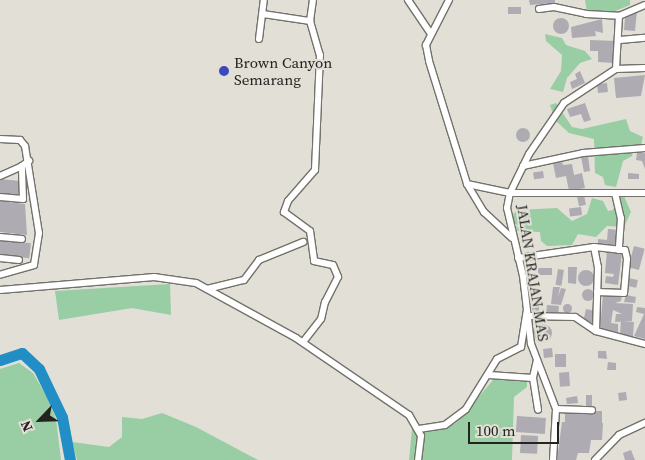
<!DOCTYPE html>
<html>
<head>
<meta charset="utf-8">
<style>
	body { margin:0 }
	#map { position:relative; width:645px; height:460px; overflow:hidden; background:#e1dfd6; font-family:"Source Serif 4",serif }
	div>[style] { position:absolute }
	.green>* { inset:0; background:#99cda3 }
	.river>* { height:11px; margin:-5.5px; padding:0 5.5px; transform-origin:5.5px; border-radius:5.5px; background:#218ec5 }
	.building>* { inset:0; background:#aeabb3; transform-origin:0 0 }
	.round { border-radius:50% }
	.roads { filter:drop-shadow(1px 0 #73716a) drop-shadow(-1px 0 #73716a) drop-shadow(0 1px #73716a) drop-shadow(0 -1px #73716a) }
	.minor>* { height:6px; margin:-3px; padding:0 3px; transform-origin:3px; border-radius:3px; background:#fff }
	.dots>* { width:14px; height:14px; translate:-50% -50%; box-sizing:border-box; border:2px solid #e1dfd6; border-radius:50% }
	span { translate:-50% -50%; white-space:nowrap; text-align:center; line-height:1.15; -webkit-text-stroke:4px #e1dfd6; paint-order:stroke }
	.poi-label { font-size:15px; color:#242320 }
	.left { translate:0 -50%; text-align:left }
	.street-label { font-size:15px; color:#242320 }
	.north { position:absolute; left:15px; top:395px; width:50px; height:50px; -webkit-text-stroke:4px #e1dfd6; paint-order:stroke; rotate:246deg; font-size:14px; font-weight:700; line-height:20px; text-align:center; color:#242320 }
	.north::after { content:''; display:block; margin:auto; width:18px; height:22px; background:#242320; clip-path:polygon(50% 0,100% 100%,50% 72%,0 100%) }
	.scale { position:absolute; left:468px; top:422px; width:91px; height:22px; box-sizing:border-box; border:2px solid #242320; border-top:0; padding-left:6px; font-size:15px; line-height:18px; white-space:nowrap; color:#242320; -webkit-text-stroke:4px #e1dfd6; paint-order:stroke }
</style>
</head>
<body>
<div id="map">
	<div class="green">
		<i style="clip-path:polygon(585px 0,630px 0,630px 5px,610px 13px,587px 12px)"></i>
		<i style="clip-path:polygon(545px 34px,562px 38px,566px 45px,585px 51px,592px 59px,580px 63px,567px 78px,563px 92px,550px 89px,561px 71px,562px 55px,546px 41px)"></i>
		<i style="clip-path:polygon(556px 103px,572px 127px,582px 129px,626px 119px,630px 131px,643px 137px,641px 145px,634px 146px,632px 156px,623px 161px,616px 187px,605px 185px,603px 177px,595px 173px,594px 139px,569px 133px,555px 120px,550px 105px)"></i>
		<i style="clip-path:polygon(618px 195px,624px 196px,631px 212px,624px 227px,607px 226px,596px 237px,578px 234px,572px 245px,547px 246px,541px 241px,540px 232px,518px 231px,511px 217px,517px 210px,557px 208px,572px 221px,587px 214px,592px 198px,603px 201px,608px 211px,613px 210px)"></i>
		<i style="clip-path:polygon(170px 284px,171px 315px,132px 308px,59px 320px,55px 291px)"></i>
		<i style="clip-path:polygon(19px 363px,33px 373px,47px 397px,56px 419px,61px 460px,0 460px,0 369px)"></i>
		<i style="clip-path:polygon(494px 379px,527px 382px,527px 387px,514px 397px,512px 460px,409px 460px,412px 429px,430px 432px,456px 423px)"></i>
		<i style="clip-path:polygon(162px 413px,196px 427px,258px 460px,77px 460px,72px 442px,109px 447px,122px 437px,122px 417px,142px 419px)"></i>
	</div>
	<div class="river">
		<i style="left:0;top:360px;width:23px;rotate:-18deg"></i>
		<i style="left:22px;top:353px;width:23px;rotate:43deg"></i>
		<i style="left:39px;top:369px;width:53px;rotate:64.4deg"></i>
		<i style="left:62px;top:417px;width:44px;rotate:79.5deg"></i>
	</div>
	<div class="building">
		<i style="clip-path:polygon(529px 0,555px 0,555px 3px,530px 5px)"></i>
		<i style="left:521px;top:7px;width:7px;height:13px;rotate:90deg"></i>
		<i style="clip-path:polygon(637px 11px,635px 31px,624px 30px,625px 18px)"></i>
		<i class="round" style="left:553px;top:18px;width:16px;height:16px"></i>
		<i style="clip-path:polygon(602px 19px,603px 33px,595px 31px,596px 36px,572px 38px,571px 27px)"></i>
		<i style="clip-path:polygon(590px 40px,616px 41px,614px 63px,598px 62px,598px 51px,590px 51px)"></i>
		<i style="clip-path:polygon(580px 71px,585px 83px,572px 89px,570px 82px,577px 79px,575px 74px)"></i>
		<i style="clip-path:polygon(645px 75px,641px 96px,616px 98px,614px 78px)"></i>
		<i style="left:607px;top:83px;width:9px;height:10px;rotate:84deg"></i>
		<i style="clip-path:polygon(585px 103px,591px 120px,584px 122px,581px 114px,570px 117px,567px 109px)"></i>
		<i class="round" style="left:516px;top:128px;width:14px;height:14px"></i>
		<i style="clip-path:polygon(637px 153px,645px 153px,645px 169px,642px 161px,636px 160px)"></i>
		<i style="clip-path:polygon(588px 156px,590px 171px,584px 172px,581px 157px)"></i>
		<i style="clip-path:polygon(562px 162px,563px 165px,572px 164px,574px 175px,582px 173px,585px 188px,569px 191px,566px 176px,556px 178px,553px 163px)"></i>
		<i style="left:543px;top:171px;width:7px;height:10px;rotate:82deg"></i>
		<i style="clip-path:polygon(628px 173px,639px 174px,639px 179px,628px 179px)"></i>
		<i style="left:0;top:179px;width:20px;height:15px;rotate:6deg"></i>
		<i style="left:584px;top:195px;width:10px;height:7px;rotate:79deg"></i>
		<i style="clip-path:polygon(0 201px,25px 204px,27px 235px,0 232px)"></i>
		<i style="left:581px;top:207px;width:8px;height:12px;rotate:83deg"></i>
		<i style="clip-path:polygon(608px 229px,619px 230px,618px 249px,598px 247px,598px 239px,607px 240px)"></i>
		<i style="left:0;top:240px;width:31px;height:15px;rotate:6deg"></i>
		<i style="left:634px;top:246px;width:11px;height:22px;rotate:15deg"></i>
		<i style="clip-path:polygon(607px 251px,622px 253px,618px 285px,605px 283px,606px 276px,613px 277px,614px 274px,605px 273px)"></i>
		<i style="clip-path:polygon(568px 267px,577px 267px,576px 284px,568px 283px)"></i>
		<i style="left:538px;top:268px;width:14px;height:7px"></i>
		<i style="left:558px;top:269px;width:6px;height:16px;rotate:9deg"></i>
		<i class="round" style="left:578px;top:270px;width:16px;height:16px"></i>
		<i style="left:628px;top:278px;width:10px;height:8px;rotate:11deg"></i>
		<i style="clip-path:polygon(553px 287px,560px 287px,558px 297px,561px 288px,566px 289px,561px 305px,551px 304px)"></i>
		<i class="round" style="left:582px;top:289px;width:12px;height:12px"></i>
		<i style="clip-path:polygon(603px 293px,622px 295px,621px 301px,615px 303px,633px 304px,632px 321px,615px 322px,616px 314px,622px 314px,613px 310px,611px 323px,618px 324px,618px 333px,600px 332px)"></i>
		<i style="clip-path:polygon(626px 295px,636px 297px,635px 303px,624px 302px)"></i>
		<i style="left:532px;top:302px;width:7px;height:11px"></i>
		<i class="round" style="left:562.5px;top:303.5px;width:9px;height:9px"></i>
		<i style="left:547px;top:305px;width:12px;height:7px;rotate:5deg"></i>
		<i style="clip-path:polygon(637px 307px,645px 308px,645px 339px,634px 336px,644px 314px,636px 312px)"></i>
		<i style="left:586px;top:309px;width:9px;height:12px;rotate:13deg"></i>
		<i style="left:621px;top:321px;width:13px;height:15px;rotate:4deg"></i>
		<i class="round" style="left:534px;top:324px;width:18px;height:18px"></i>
		<i style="left:552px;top:348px;width:9px;height:9px;rotate:84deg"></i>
		<i style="clip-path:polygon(598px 351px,606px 351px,607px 359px,598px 358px)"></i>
		<i style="left:555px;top:354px;width:11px;height:13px"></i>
		<i style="clip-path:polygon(608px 362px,616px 363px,616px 370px,607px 370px)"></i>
		<i style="left:569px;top:372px;width:14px;height:10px;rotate:86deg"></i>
		<i style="left:626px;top:392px;width:8px;height:8px;rotate:83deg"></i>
		<i style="left:586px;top:395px;width:6px;height:11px"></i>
		<i style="clip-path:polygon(577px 396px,578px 403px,567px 404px,566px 398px)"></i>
		<i style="left:565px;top:411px;width:37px;height:12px"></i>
		<i style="left:517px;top:416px;width:29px;height:16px;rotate:4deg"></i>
		<i style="clip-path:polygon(562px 422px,603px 423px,602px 440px,591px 440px,589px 453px,578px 453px,576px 460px,557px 460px)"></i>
		<i style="left:521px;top:435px;width:17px;height:18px;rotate:3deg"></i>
		<i style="clip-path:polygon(631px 450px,635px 460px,625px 460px,623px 453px)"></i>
	</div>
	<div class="roads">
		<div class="minor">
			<i style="left:408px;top:0;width:40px;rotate:56deg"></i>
			<i style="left:449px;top:0;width:51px;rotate:117.1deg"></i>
			<i style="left:426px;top:45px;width:16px;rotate:79deg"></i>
			<i style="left:429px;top:61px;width:129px;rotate:72.8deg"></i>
			<i style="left:467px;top:184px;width:33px;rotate:59deg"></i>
			<i style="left:484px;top:212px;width:38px;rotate:43deg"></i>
			<i style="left:539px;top:9px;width:15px;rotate:-8deg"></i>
			<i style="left:554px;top:7px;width:33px;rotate:12deg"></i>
			<i style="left:586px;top:14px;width:33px;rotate:3deg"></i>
			<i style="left:619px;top:16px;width:28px;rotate:-23deg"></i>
			<i style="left:263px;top:14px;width:48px;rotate:8.5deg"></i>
			<i style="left:310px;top:21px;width:35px;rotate:74deg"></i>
			<i style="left:320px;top:55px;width:115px;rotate:92.5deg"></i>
			<i style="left:315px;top:170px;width:41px;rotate:131.1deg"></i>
			<i style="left:288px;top:201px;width:12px;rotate:110deg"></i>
			<i style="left:284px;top:212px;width:32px;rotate:36deg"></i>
			<i style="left:310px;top:231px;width:30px;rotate:82deg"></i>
			<i style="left:314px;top:261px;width:19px;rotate:12deg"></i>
			<i style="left:333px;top:265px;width:13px;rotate:67deg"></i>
			<i style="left:338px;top:277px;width:28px;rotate:117deg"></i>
			<i style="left:325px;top:302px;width:17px;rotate:103deg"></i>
			<i style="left:321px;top:319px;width:29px;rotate:128deg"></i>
			<i style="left:310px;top:21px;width:21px;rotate:-82deg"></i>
			<i style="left:259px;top:39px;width:39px;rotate:-83deg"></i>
			<i style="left:620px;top:40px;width:25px;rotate:-5deg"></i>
			<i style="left:616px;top:69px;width:53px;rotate:-86.8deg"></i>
			<i style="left:0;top:139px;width:20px;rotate:3deg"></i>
			<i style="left:20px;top:140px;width:8px;rotate:50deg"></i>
			<i style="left:25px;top:146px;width:88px;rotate:80.9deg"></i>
			<i style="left:39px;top:233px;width:32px;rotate:99deg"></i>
			<i style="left:34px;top:265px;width:35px;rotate:164deg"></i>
			<i style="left:523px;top:166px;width:61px;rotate:-12.2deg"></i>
			<i style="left:583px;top:153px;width:62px;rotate:-4.6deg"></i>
			<i style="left:0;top:176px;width:24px;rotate:-24deg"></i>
			<i style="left:467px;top:184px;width:44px;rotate:11.8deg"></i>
			<i style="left:510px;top:193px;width:135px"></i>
			<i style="left:615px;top:193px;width:26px;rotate:77deg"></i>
			<i style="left:621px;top:218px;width:32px;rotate:94deg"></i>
			<i style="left:0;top:197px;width:23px;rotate:5deg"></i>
			<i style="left:23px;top:199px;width:33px;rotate:-92deg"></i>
			<i style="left:22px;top:166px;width:9px;rotate:-36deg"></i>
			<i style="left:0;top:237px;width:22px;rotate:5deg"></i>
			<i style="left:594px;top:247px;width:31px;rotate:6deg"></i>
			<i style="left:625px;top:250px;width:9px;rotate:77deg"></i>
			<i style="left:627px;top:259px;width:34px;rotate:95deg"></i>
			<i style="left:624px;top:293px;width:27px;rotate:-178deg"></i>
			<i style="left:0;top:258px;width:19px;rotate:6deg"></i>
			<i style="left:518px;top:258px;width:77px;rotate:-8.2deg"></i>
			<i style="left:594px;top:247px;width:20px;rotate:79deg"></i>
			<i style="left:598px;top:267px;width:64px;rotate:91.8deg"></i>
			<i style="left:207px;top:289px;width:38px;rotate:-14deg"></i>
			<i style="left:244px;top:280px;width:25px;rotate:-53deg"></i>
			<i style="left:259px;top:260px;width:48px;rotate:-22.2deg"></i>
			<i style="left:0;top:290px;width:155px;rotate:-4.8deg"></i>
			<i style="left:154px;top:277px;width:42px;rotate:8.1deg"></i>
			<i style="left:196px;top:283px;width:114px;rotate:28.8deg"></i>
			<i style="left:296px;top:338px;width:137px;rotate:34.3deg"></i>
			<i style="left:409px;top:415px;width:24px;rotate:60deg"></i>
			<i style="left:421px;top:436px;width:24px;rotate:97deg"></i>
			<i style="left:529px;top:316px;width:46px;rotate:1.2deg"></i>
			<i style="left:575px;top:317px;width:25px;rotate:34deg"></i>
			<i style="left:596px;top:331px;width:51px;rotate:14.9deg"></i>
			<i style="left:537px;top:360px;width:18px;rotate:103deg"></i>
			<i style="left:533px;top:378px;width:32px;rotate:81deg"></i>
			<i style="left:489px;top:375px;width:44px;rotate:3.9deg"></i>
			<i style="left:556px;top:409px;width:36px;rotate:2deg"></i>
			<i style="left:419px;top:429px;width:26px;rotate:-9deg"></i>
			<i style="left:445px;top:425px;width:26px;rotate:-37deg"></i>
			<i style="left:466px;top:409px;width:59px;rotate:-58.2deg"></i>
			<i style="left:497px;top:359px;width:27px;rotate:-27deg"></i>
			<i style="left:521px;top:347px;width:36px;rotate:-81deg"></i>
			<i style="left:553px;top:460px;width:51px;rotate:-86.6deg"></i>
			<i style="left:556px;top:409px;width:70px;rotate:-111deg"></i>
			<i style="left:531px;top:344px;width:68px;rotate:-96.7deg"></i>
			<i style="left:523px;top:276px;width:70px;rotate:-103.2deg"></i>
			<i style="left:507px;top:208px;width:15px;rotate:-79deg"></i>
			<i style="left:510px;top:193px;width:43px;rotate:-64deg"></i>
			<i style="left:529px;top:154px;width:62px;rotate:-55.5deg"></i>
			<i style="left:564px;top:103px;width:62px;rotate:-33.2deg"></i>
			<i style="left:616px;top:69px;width:29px;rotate:-2deg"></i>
			<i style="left:595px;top:460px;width:35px;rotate:-46deg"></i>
			<i style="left:619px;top:435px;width:29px;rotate:-25deg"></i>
		</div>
	</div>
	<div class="dots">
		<i style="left:224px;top:71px;background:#3b49bc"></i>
	</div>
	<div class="poi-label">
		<span class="left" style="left:234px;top:71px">Brown Canyon<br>Semarang</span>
	</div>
	<div class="street-label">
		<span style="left:533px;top:273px;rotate:81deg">JALAN KRAJAN MAS</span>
	</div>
	<div class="north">N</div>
	<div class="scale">100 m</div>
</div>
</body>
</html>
